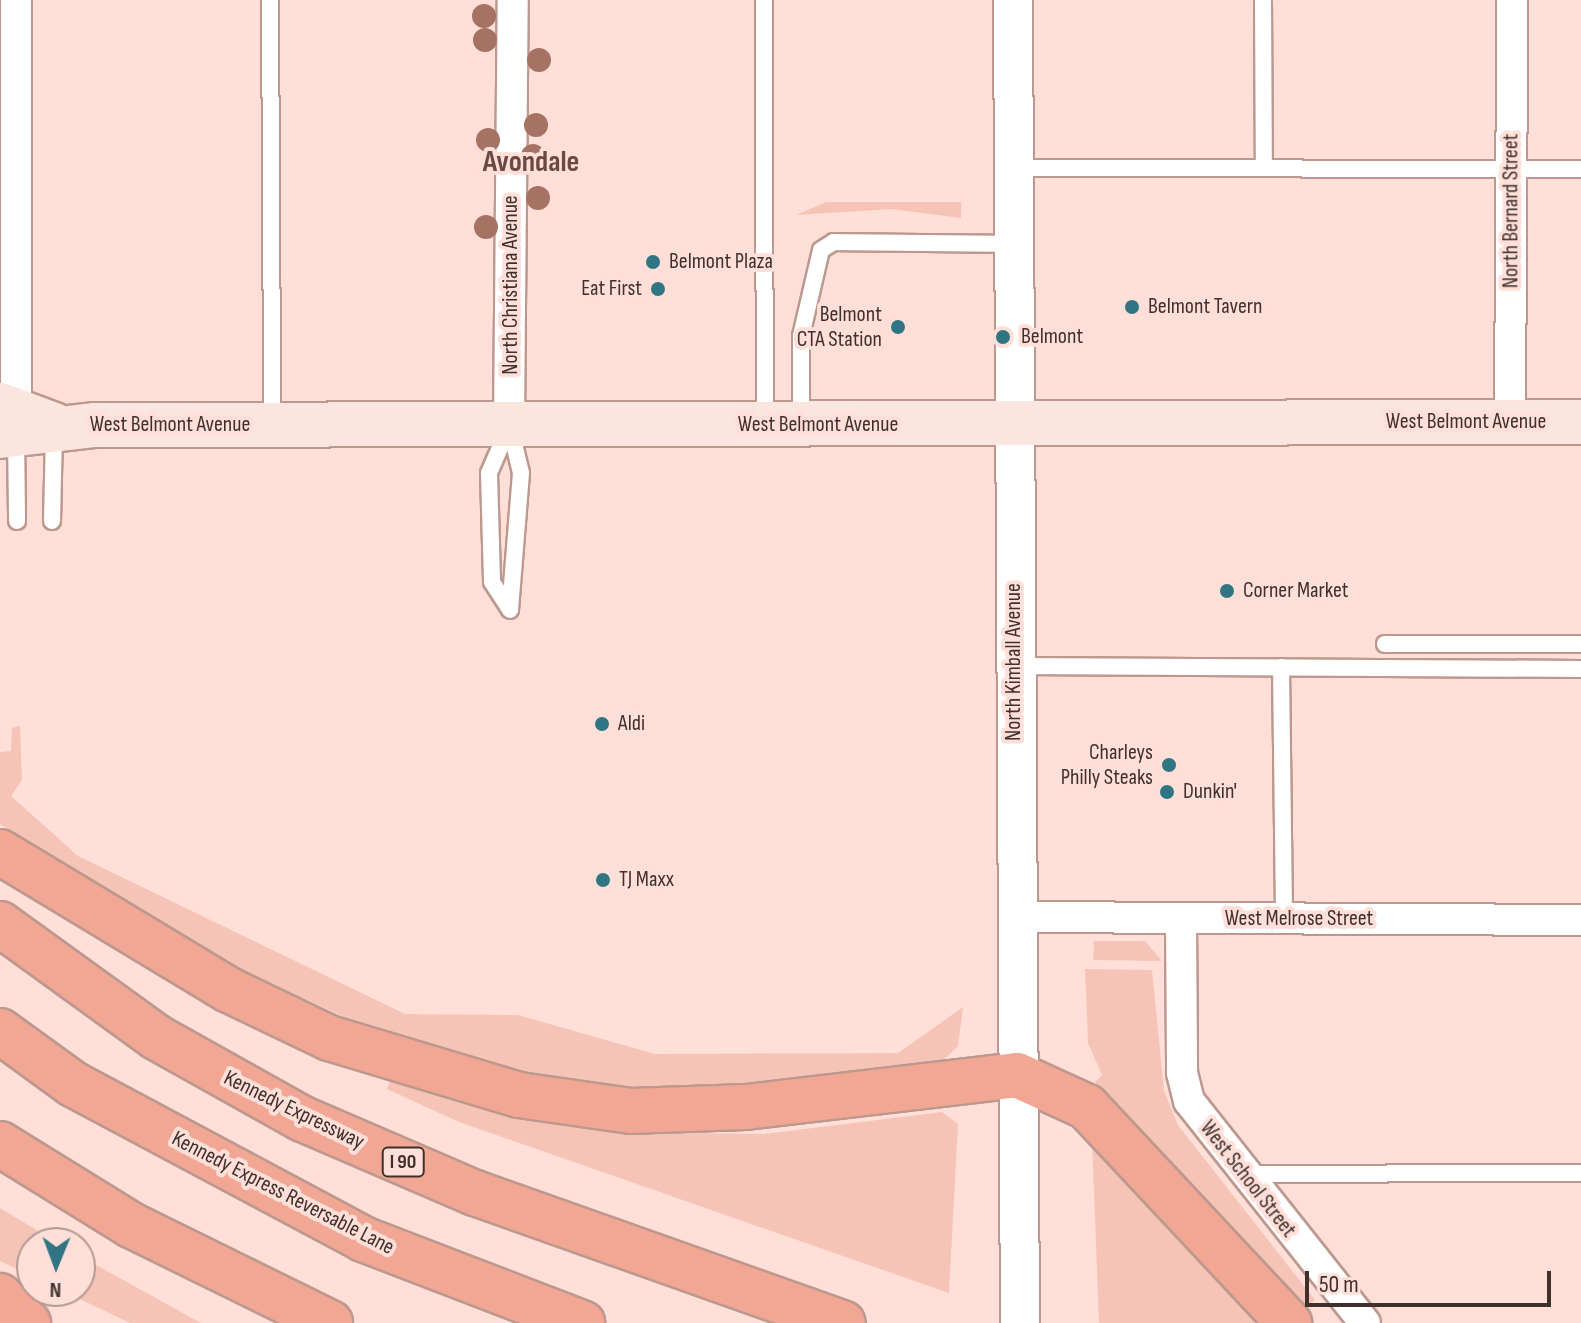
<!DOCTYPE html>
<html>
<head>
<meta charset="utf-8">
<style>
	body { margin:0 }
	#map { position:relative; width:1581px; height:1323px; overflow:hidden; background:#ffdfd7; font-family:"Sofia Sans Condensed",sans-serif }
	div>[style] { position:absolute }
	.green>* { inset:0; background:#f6c4b7 }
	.roads { filter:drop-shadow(2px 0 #bc988e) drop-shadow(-2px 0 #bc988e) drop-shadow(0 2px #bc988e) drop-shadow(0 -2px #bc988e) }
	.service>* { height:16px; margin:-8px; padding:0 8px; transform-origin:8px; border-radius:8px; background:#fff }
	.minor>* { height:30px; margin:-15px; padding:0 15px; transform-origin:15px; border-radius:15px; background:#fff }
	.tertiary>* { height:38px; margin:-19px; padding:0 19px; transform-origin:19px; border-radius:19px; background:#fff }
	.secondary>* { height:44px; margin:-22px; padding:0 22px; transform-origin:22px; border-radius:22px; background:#fbe5df }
	.motorway>* { height:44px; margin:-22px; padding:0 22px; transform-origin:22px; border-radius:22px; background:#f2a794 }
	.trees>* { width:24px; height:24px; margin:-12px; border-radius:50%; background:#a67264 }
	.dots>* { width:22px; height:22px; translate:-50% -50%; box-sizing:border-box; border:4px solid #ffdfd7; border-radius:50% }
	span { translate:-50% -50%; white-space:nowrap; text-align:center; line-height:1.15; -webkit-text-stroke:8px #ffdfd7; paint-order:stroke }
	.shield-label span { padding:2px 6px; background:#ffdfd7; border:2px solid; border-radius:6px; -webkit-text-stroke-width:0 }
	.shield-label { font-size:20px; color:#3f302c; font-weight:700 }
	.street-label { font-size:22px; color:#3f302c }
	.poi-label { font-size:22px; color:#3f302c }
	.left { translate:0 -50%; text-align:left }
	.right { translate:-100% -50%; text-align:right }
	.district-label { font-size:30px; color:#6b4a42; font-weight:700 }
	.north { position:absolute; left:16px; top:1227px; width:80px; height:80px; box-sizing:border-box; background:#ffdfd7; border:2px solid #b29993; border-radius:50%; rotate:181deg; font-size:22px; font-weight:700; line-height:32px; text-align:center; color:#3f302c }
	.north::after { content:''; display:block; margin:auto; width:28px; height:36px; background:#307584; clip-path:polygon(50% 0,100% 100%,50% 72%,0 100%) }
	.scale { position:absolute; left:1305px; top:1271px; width:246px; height:36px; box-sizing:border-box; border:4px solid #3f302c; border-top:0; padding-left:10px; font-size:24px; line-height:28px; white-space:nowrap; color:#3f302c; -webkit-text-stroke:6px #ffdfd7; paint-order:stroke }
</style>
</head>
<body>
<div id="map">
	<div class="green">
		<i style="clip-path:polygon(826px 202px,961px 202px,961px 218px,891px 209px,796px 215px)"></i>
		<i style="clip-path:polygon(20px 726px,22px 780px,11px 796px,78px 856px,405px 1014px,518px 1015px,655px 1054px,898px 1053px,963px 1007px,958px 1046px,940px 1063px,759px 1090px,572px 1090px,375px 1031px,176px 940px,0 824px,0 752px,11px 751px,12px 728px)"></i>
		<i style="clip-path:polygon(1094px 941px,1145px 941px,1162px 961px,1093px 960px)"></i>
		<i style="clip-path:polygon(1085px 969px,1152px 970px,1164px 1091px,1178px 1125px,1315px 1300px,1306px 1307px,1095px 1082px,1102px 1075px,1088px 1043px)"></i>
		<i style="clip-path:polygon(391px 1078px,473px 1105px,613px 1132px,764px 1134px,942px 1112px,958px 1124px,949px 1293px,459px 1122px,387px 1089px)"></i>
		<i style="clip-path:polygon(1092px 1141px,1254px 1317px,1254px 1323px,1099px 1323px)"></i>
		<i style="clip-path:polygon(0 1208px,58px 1243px,32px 1243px,32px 1276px,0 1261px)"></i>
		<i style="clip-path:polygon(80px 1256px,201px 1323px,130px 1323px,63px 1291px,80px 1291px)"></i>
	</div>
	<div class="roads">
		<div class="service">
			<i style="left:270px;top:0;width:423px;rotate:89.7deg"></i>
			<i style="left:764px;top:0;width:422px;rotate:89.9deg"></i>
			<i style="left:1263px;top:0;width:168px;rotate:89.7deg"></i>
			<i style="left:1014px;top:168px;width:567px;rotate:0.1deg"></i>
			<i style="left:801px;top:424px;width:88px;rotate:-90deg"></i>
			<i style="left:801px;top:336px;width:88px;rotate:-76.9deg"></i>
			<i style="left:821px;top:250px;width:15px;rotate:-32deg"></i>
			<i style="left:834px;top:242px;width:179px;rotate:0.6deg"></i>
			<i style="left:509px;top:427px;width:50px;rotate:113.5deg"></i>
			<i style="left:489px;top:473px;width:109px;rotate:88.4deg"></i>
			<i style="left:492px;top:582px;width:33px;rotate:57deg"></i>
			<i style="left:510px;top:427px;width:47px;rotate:76.6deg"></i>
			<i style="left:521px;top:473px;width:137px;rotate:94.6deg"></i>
			<i style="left:16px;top:434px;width:87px;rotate:89.3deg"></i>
			<i style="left:52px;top:521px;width:90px;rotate:-88.7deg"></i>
			<i style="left:1385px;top:644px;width:196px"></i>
			<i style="left:1015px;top:666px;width:566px;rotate:0.3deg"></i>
			<i style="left:1281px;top:667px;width:251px;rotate:89.3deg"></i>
			<i style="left:1247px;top:1174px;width:334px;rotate:-0.2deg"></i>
		</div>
		<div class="minor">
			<i style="left:16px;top:405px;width:405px;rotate:-90deg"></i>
			<i style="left:1510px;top:423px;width:423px;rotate:-89.7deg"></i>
			<i style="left:509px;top:425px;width:425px;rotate:-89.5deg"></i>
			<i style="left:1016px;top:917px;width:565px;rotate:0.3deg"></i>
			<i style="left:1181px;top:918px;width:155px;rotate:89.6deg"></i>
			<i style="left:1182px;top:1073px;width:29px;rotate:76deg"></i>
			<i style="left:1189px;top:1101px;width:283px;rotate:51.6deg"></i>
		</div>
		<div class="tertiary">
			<i style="left:1013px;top:0;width:1323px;rotate:89.7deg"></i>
		</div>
		<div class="secondary">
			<i style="left:0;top:405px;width:58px;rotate:20.3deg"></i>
			<i style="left:0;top:436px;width:96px;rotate:-6.6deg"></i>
			<i style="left:95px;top:425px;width:1486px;rotate:-0.12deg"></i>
		</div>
		<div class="motorway">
			<i style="left:0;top:852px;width:267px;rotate:31.1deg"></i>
			<i style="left:229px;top:990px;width:111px;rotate:25.6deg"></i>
			<i style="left:329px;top:1038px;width:198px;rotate:16.7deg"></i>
			<i style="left:519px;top:1095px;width:113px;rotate:8.1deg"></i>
			<i style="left:631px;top:1111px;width:115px;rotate:-2deg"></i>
			<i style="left:746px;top:1107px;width:273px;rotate:-6.7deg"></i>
			<i style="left:1017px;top:1075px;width:77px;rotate:24.6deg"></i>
			<i style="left:1087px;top:1107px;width:296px;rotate:46.9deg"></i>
			<i style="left:0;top:924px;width:193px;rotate:35.9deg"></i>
			<i style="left:156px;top:1037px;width:168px;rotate:29.2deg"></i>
			<i style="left:303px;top:1119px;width:187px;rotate:23.3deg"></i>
			<i style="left:475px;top:1193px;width:390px;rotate:19.5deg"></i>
			<i style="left:0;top:1031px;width:90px;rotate:36deg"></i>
			<i style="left:73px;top:1084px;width:329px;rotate:28.1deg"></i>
			<i style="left:363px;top:1239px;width:235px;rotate:21deg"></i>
			<i style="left:0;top:1144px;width:154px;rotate:31.7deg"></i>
			<i style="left:131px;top:1225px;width:222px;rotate:26.2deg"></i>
			<i style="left:0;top:1296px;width:39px;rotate:44deg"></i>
		</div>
	</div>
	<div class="trees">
		<i style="left:484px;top:16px"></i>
		<i style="left:485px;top:40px"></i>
		<i style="left:539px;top:60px"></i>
		<i style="left:536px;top:125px"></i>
		<i style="left:488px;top:140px"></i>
		<i style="left:533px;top:156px"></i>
		<i style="left:538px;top:198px"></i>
		<i style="left:486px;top:227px"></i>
	</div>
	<div class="dots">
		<i style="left:653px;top:262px;background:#307584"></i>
		<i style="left:658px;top:289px;background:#307584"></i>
		<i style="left:1132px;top:307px;background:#307584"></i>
		<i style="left:898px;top:327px;background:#307584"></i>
		<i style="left:1003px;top:337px;background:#307584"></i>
		<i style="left:1227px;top:591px;background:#307584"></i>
		<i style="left:602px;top:724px;background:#307584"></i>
		<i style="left:1169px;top:765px;background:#307584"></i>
		<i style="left:1167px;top:792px;background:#307584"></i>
		<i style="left:603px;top:880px;background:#307584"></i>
	</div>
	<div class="shield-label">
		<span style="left:403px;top:1162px">I 90</span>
	</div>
	<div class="street-label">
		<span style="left:1511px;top:211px;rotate:-90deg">North Bernard Street</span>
		<span style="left:511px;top:285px;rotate:-90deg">North Christiana Avenue</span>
		<span style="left:1466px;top:422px">West Belmont Avenue</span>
		<span style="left:170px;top:425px">West Belmont Avenue</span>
		<span style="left:818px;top:425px">West Belmont Avenue</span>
		<span style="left:1014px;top:662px;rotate:-90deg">North Kimball Avenue</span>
		<span style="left:1299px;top:919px">West Melrose Street</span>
		<span style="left:294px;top:1110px;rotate:26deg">Kennedy Expressway</span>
		<span style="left:1248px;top:1179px;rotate:52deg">West School Street</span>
		<span style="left:283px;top:1193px;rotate:27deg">Kennedy Express Reversable Lane</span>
	</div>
	<div class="poi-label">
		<span class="left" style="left:669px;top:262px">Belmont Plaza</span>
		<span class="right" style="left:642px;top:289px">Eat First</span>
		<span class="left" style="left:1148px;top:307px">Belmont Tavern</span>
		<span class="right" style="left:882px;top:327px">Belmont<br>CTA Station</span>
		<span class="left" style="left:1021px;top:337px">Belmont</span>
		<span class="left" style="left:1243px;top:591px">Corner Market</span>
		<span class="left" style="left:618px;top:724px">Aldi</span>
		<span class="right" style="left:1153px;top:765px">Charleys<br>Philly Steaks</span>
		<span class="left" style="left:1183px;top:792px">Dunkin'</span>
		<span class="left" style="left:619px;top:880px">TJ Maxx</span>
	</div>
	<div class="district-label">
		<span style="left:531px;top:162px">Avondale</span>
	</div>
	<div class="north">N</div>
	<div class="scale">50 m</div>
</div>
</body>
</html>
